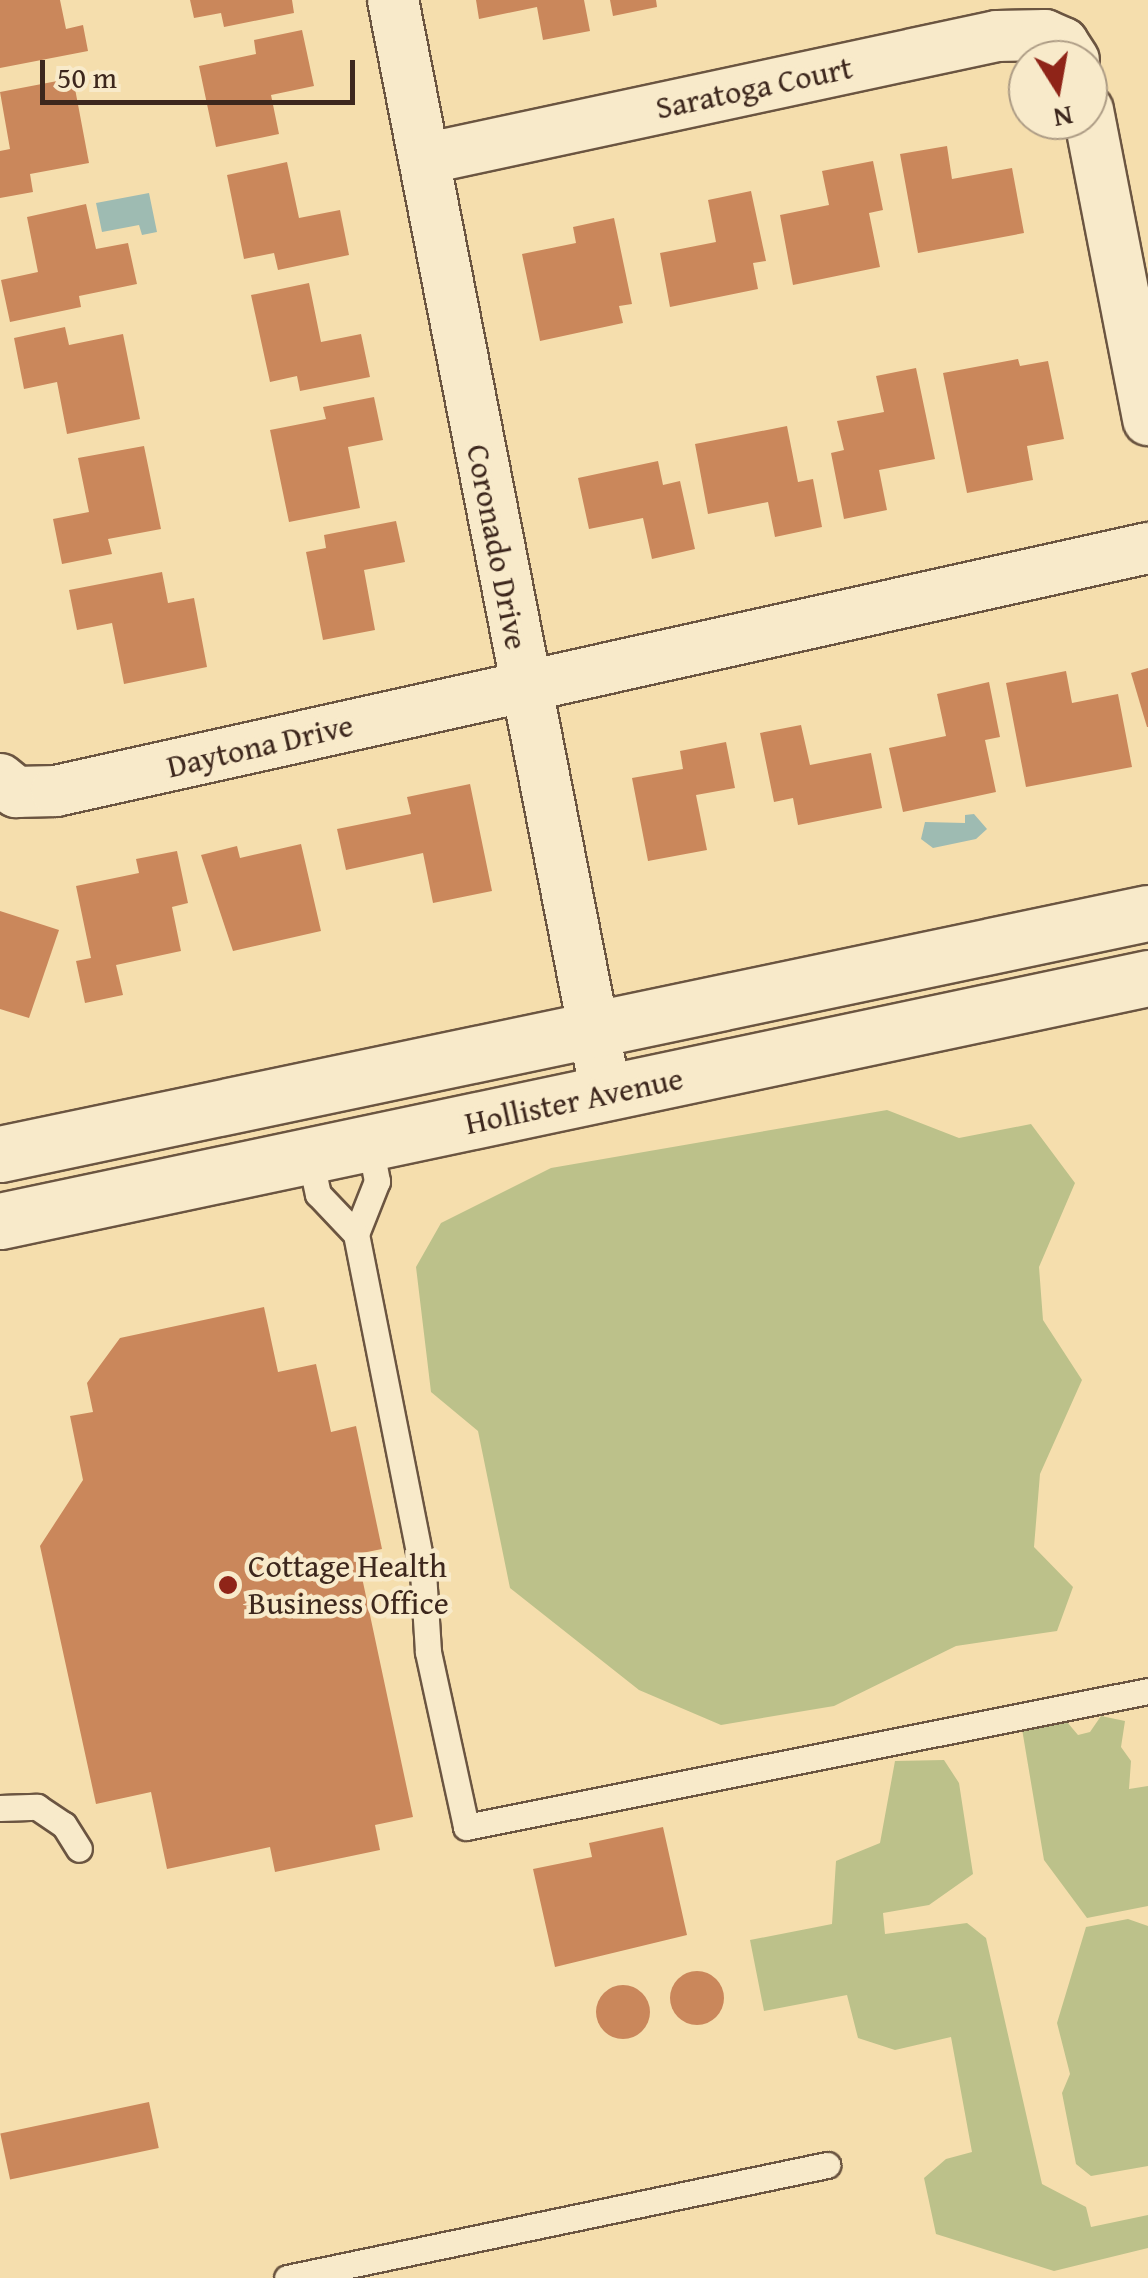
<!DOCTYPE html>
<html>
<head>
<meta charset="utf-8">
<style>
	body { margin:0 }
	#map { position:relative; width:1148px; height:2278px; overflow:hidden; background:#f5dead; font-family:"Gentium Book Plus",serif }
	div>[style] { position:absolute }
	.green>* { inset:0; background:#bcc18a }
	.water>* { inset:0; background:#9ebbb2 }
	.building>* { inset:0; background:#ca875b; transform-origin:0 0 }
	.round { border-radius:50% }
	.roads { filter:drop-shadow(2px 0 #6b5541) drop-shadow(-2px 0 #6b5541) drop-shadow(0 2px #6b5541) drop-shadow(0 -2px #6b5541) }
	.lane>* { height:25px; margin:-12.5px; padding:0 12.5px; transform-origin:12.5px; border-radius:12.5px; background:#f8eaca }
	.street>* { height:50px; margin:-25px; padding:0 25px; transform-origin:25px; border-radius:25px; background:#f8eaca }
	.secondary>* { height:55px; margin:-27.5px; padding:0 27.5px; transform-origin:27.5px; border-radius:27.5px; background:#f8eaca }
	.dots>* { width:28px; height:28px; translate:-50% -50%; box-sizing:border-box; border:5px solid #f8eaca; border-radius:50% }
	span { translate:-50% -50%; white-space:nowrap; text-align:center; line-height:1.15; -webkit-text-stroke:9px #f8eaca; paint-order:stroke }
	.street-label { font-size:32px; color:#3d271d }
	.poi-label { font-size:32px; color:#3d271d }
	.left { translate:0 -50%; text-align:left }
	.north { position:absolute; left:1008px; top:40px; width:100px; height:100px; box-sizing:border-box; background:#f8eaca; border:2px solid #ad9c85; border-radius:50%; rotate:169deg; font-size:28px; font-weight:700; line-height:40px; text-align:center; color:#3d271d }
	.north::after { content:''; display:block; margin:auto; width:35px; height:45px; background:#8f2418; clip-path:polygon(50% 0,100% 100%,50% 72%,0 100%) }
	.scale { position:absolute; left:40px; top:60px; width:315px; height:45px; box-sizing:border-box; border:5px solid #3d271d; border-top:0; padding-left:12px; font-size:30px; line-height:35px; white-space:nowrap; color:#3d271d; -webkit-text-stroke:8px #f8eaca; paint-order:stroke }
</style>
</head>
<body>
<div id="map">
	<div class="green">
		<i style="clip-path:polygon(887px 1110px,959px 1138px,1031px 1124px,1075px 1183px,1039px 1267px,1043px 1320px,1082px 1380px,1040px 1474px,1034px 1547px,1073px 1587px,1057px 1631px,956px 1646px,834px 1706px,721px 1725px,639px 1690px,510px 1588px,478px 1431px,431px 1392px,416px 1267px,441px 1223px,551px 1168px)"></i>
		<i style="clip-path:polygon(1101px 1716px,1125px 1721px,1121px 1747px,1131px 1761px,1129px 1789px,1148px 1786px,1148px 1906px,1087px 1918px,1044px 1860px,1022px 1729px,1067px 1722px,1078px 1735px,1090px 1732px)"></i>
		<i style="clip-path:polygon(944px 1760px,959px 1783px,973px 1874px,929px 1905px,883px 1913px,885px 1934px,967px 1923px,986px 1938px,1042px 2184px,1086px 2207px,1091px 2227px,1148px 2215px,1148px 2248px,1054px 2271px,936px 2234px,924px 2178px,946px 2159px,972px 2152px,951px 2037px,895px 2050px,858px 2038px,847px 1995px,764px 2011px,750px 1940px,832px 1924px,836px 1861px,880px 1843px,895px 1761px)"></i>
		<i style="clip-path:polygon(1128px 1919px,1148px 1926px,1148px 2166px,1091px 2176px,1076px 2164px,1062px 2093px,1070px 2074px,1057px 2023px,1086px 1927px)"></i>
	</div>
	<div class="water">
		<i style="clip-path:polygon(149px 193px,157px 232px,142px 235px,139px 225px,102px 232px,96px 203px)"></i>
		<i style="clip-path:polygon(974px 814px,987px 829px,976px 839px,933px 848px,921px 839px,925px 822px,965px 823px,965px 815px)"></i>
	</div>
	<div class="building">
		<i style="clip-path:polygon(0 0,60px 0,66px 29px,83px 25px,88px 51px,0 68px)"></i>
		<i style="clip-path:polygon(190px 0,292px 0,294px 13px,224px 27px,221px 13px,194px 18px)"></i>
		<i style="clip-path:polygon(476px 0,584px 0,590px 31px,543px 40px,537px 7px,479px 19px)"></i>
		<i style="clip-path:polygon(610px 0,656px 0,657px 7px,613px 16px)"></i>
		<i style="clip-path:polygon(302px 30px,314px 86px,271px 95px,279px 134px,216px 147px,199px 66px,256px 54px,254px 40px)"></i>
		<i style="clip-path:polygon(73px 78px,89px 163px,30px 174px,33px 192px,0 198px,0 151px,10px 149px,0 92px)"></i>
		<i style="clip-path:polygon(947px 146px,952px 179px,1012px 168px,1024px 233px,918px 253px,900px 154px)"></i>
		<i style="clip-path:polygon(873px 161px,883px 210px,869px 213px,880px 267px,793px 285px,780px 215px,829px 205px,822px 171px)"></i>
		<i style="clip-path:polygon(287px 162px,299px 218px,340px 210px,349px 255px,278px 270px,274px 253px,244px 259px,227px 175px)"></i>
		<i style="clip-path:polygon(751px 191px,766px 261px,753px 263px,758px 289px,670px 307px,660px 253px,716px 242px,708px 200px)"></i>
		<i style="clip-path:polygon(86px 204px,96px 249px,128px 243px,137px 284px,79px 296px,81px 307px,10px 322px,1px 280px,38px 272px,27px 217px)"></i>
		<i style="clip-path:polygon(614px 218px,632px 304px,619px 306px,623px 323px,540px 341px,522px 254px,576px 243px,573px 227px)"></i>
		<i style="clip-path:polygon(309px 283px,321px 342px,361px 334px,370px 377px,300px 391px,297px 376px,270px 382px,251px 295px)"></i>
		<i style="clip-path:polygon(65px 327px,69px 345px,123px 334px,140px 419px,67px 434px,57px 382px,24px 389px,14px 338px)"></i>
		<i style="clip-path:polygon(1018px 359px,1020px 366px,1048px 361px,1064px 439px,1027px 446px,1033px 480px,967px 493px,943px 373px)"></i>
		<i style="clip-path:polygon(916px 368px,935px 459px,879px 470px,887px 510px,844px 519px,831px 453px,844px 450px,837px 421px,884px 412px,876px 376px)"></i>
		<i style="clip-path:polygon(374px 397px,383px 440px,348px 447px,360px 508px,289px 522px,270px 430px,326px 419px,323px 407px)"></i>
		<i style="clip-path:polygon(787px 426px,798px 482px,813px 479px,822px 527px,775px 537px,768px 502px,708px 514px,695px 444px)"></i>
		<i style="clip-path:polygon(144px 446px,161px 529px,108px 539px,112px 554px,62px 564px,53px 519px,89px 512px,78px 458px)"></i>
		<i style="clip-path:polygon(658px 461px,663px 485px,680px 481px,695px 549px,652px 559px,643px 518px,589px 529px,578px 478px)"></i>
		<i style="clip-path:polygon(396px 521px,405px 562px,364px 570px,375px 630px,323px 640px,306px 552px,326px 548px,324px 535px)"></i>
		<i style="clip-path:polygon(162px 572px,168px 603px,194px 598px,207px 667px,124px 684px,112px 623px,77px 630px,69px 590px)"></i>
		<i style="clip-path:polygon(1148px 668px,1148px 727px,1147px 727px,1131px 673px)"></i>
		<i style="clip-path:polygon(1066px 671px,1072px 703px,1118px 694px,1132px 767px,1026px 787px,1006px 683px)"></i>
		<i style="clip-path:polygon(989px 682px,1000px 737px,985px 740px,996px 792px,903px 812px,889px 748px,946px 736px,937px 694px)"></i>
		<i style="clip-path:polygon(801px 725px,810px 765px,871px 753px,882px 808px,798px 825px,793px 798px,774px 802px,760px 733px)"></i>
		<i style="clip-path:polygon(726px 742px,735px 788px,696px 795px,707px 850px,648px 861px,632px 778px,683px 769px,680px 751px)"></i>
		<i style="clip-path:polygon(470px 784px,492px 891px,433px 903px,423px 853px,346px 870px,337px 829px,411px 814px,407px 797px)"></i>
		<i style="clip-path:polygon(301px 844px,321px 931px,233px 951px,201px 855px,237px 846px,240px 858px)"></i>
		<i style="clip-path:polygon(177px 851px,188px 903px,172px 907px,181px 951px,116px 965px,123px 995px,85px 1003px,76px 961px,91px 958px,76px 886px,139px 873px,136px 859px)"></i>
		<i style="clip-path:polygon(0 911px,59px 930px,29px 1018px,0 1009px)"></i>
		<i style="clip-path:polygon(264px 1307px,278px 1372px,316px 1364px,331px 1432px,356px 1426px,382px 1549px,357px 1554px,413px 1817px,375px 1825px,380px 1850px,275px 1872px,270px 1847px,167px 1869px,151px 1792px,96px 1804px,40px 1546px,83px 1480px,70px 1416px,93px 1412px,87px 1383px,120px 1338px)"></i>
		<i style="clip-path:polygon(663px 1827px,687px 1935px,555px 1967px,533px 1869px,592px 1857px,589px 1843px)"></i>
		<i class="round" style="left:670px;top:1971px;width:54px;height:54px"></i>
		<i class="round" style="left:596px;top:1985px;width:54px;height:54px"></i>
		<i style="left:149px;top:2102px;width:47px;height:152px;rotate:78deg"></i>
	</div>
	<div class="roads">
		<div class="lane">
			<i style="left:370px;top:1145px;width:37px;rotate:79deg"></i>
			<i style="left:377px;top:1181px;width:57px;rotate:111.6deg"></i>
			<i style="left:356px;top:1234px;width:345px;rotate:78.8deg"></i>
			<i style="left:423px;top:1572px;width:80px;rotate:86.4deg"></i>
			<i style="left:428px;top:1652px;width:179px;rotate:77.7deg"></i>
			<i style="left:466px;top:1827px;width:695px;rotate:-11.28deg"></i>
			<i style="left:310px;top:1157px;width:38px;rotate:78deg"></i>
			<i style="left:318px;top:1194px;width:55px;rotate:46.5deg"></i>
			<i style="left:0;top:1808px;width:37px;rotate:-2deg"></i>
			<i style="left:37px;top:1807px;width:32px;rotate:34deg"></i>
			<i style="left:64px;top:1825px;width:28px;rotate:58deg"></i>
			<i style="left:287px;top:2278px;width:552px;rotate:-11.82deg"></i>
		</div>
		<div class="street">
			<i style="left:393px;top:0;width:1115px;rotate:78.98deg"></i>
			<i style="left:1088px;top:110px;width:316px;rotate:79deg"></i>
			<i style="left:424px;top:159px;width:586px;rotate:-12.12deg"></i>
			<i style="left:997px;top:36px;width:48px;rotate:-1.2deg"></i>
			<i style="left:1045px;top:35px;width:20px;rotate:24deg"></i>
			<i style="left:1063px;top:43px;width:20px;rotate:57deg"></i>
			<i style="left:0;top:779px;width:21px;rotate:39deg"></i>
			<i style="left:16px;top:792px;width:40px;rotate:-1.4deg"></i>
			<i style="left:56px;top:791px;width:1119px;rotate:-12.55deg"></i>
		</div>
		<div class="secondary">
			<i style="left:0;top:1154px;width:1173px;rotate:-11.86deg"></i>
			<i style="left:0;top:1221px;width:1173px;rotate:-11.95deg"></i>
		</div>
	</div>
	<div class="dots">
		<i style="left:228px;top:1585px;background:#8f2418"></i>
	</div>
	<div class="street-label">
		<span style="left:754px;top:88px;rotate:-12deg">Saratoga Court</span>
		<span style="left:497px;top:547px;rotate:79deg">Coronado Drive</span>
		<span style="left:260px;top:746px;rotate:-13deg">Daytona Drive</span>
		<span style="left:574px;top:1101px;rotate:-12deg">Hollister Avenue</span>
	</div>
	<div class="poi-label">
		<span class="left" style="left:248px;top:1585px">Cottage Health<br>Business Office</span>
	</div>
	<div class="north">N</div>
	<div class="scale">50 m</div>
</div>
</body>
</html>
